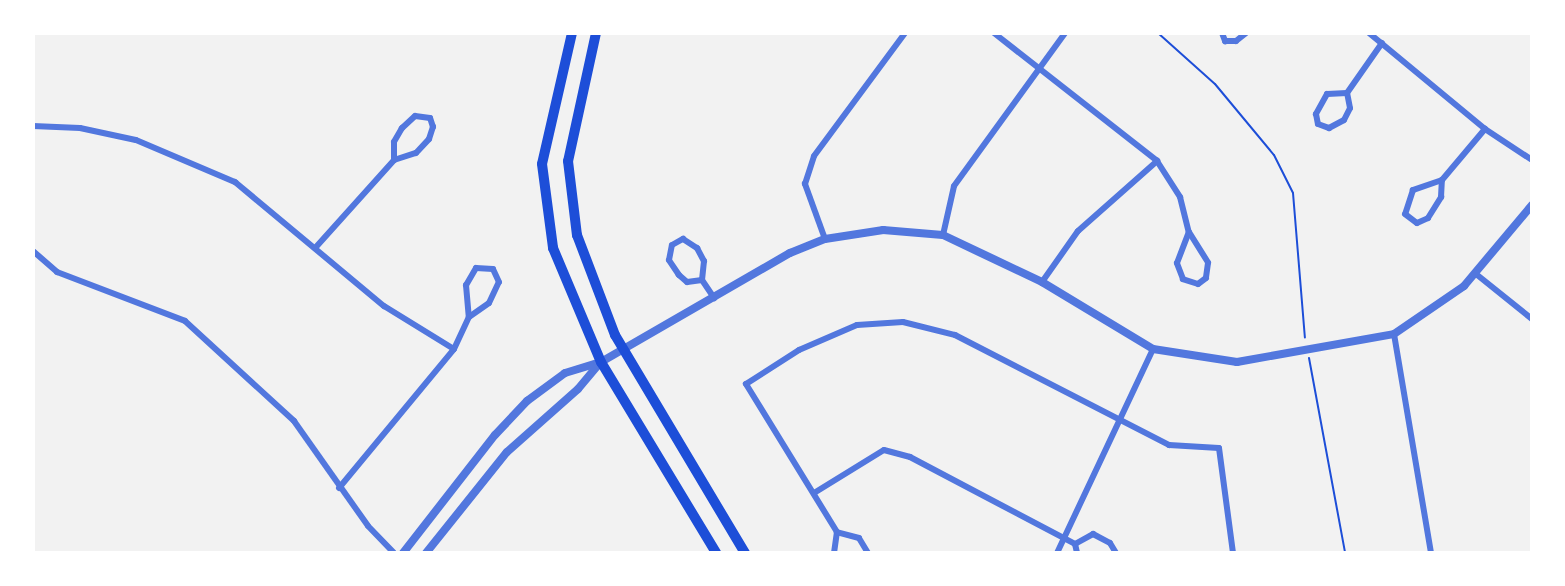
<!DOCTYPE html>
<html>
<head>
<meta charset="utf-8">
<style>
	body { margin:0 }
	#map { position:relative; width:1565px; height:586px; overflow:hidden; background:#f2f2f2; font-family:"Asap Condensed",sans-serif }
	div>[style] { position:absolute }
	.path>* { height:2px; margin:-1px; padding:0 1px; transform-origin:1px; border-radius:1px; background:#1d4ed8 }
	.minor>* { height:6px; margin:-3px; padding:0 3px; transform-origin:3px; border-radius:3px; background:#5277de }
	.tertiary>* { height:8px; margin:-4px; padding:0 4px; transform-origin:4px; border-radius:4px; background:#5277de }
	.primary>* { height:10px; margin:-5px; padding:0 5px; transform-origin:5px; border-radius:5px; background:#1d4ed8 }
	span { translate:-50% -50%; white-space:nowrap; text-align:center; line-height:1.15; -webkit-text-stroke:7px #fff; paint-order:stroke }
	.frame { position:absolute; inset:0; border:35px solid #fff; pointer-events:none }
</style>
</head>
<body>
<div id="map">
	<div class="path">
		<i style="left:1158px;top:33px;width:76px;rotate:41.8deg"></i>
		<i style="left:1215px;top:84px;width:92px;rotate:50.3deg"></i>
		<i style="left:1274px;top:155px;width:42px;rotate:63.4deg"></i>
		<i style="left:1293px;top:193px;width:145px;rotate:85.3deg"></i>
		<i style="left:1309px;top:358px;width:198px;rotate:79.5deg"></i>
	</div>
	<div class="minor">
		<i style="left:994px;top:33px;width:207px;rotate:38.1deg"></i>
		<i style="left:1157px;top:161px;width:43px;rotate:57.4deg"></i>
		<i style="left:1180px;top:197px;width:36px;rotate:76deg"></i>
		<i style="left:1189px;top:232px;width:36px;rotate:58deg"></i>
		<i style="left:1208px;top:263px;width:15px;rotate:98deg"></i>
		<i style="left:1206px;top:278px;width:10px;rotate:143deg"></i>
		<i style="left:1198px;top:284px;width:16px;rotate:-162deg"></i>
		<i style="left:1183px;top:279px;width:17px;rotate:-111deg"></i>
		<i style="left:1177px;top:263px;width:33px;rotate:-69deg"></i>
		<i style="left:1222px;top:33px;width:9px;rotate:69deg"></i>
		<i style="left:1225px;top:41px;width:11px"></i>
		<i style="left:1236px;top:41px;width:13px;rotate:-39deg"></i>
		<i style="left:1369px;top:33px;width:151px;rotate:39.6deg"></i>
		<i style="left:1485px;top:129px;width:56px;rotate:33.4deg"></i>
		<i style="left:1347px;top:93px;width:20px;rotate:177deg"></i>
		<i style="left:1327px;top:94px;width:23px;rotate:119deg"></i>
		<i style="left:1316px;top:114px;width:10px;rotate:79deg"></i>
		<i style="left:1318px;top:124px;width:12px;rotate:20deg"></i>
		<i style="left:1329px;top:128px;width:17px;rotate:-28deg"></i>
		<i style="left:1344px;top:120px;width:13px;rotate:-63deg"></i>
		<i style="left:1350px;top:108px;width:15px;rotate:-101deg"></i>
		<i style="left:1347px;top:93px;width:61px;rotate:-55deg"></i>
		<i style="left:33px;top:126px;width:47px;rotate:2.4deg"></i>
		<i style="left:80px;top:128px;width:57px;rotate:12.1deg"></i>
		<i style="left:136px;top:140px;width:108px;rotate:23deg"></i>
		<i style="left:235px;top:182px;width:194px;rotate:39.8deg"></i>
		<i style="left:384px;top:306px;width:82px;rotate:31.6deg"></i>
		<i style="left:1442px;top:180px;width:31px;rotate:161deg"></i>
		<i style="left:1413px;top:190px;width:25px;rotate:108deg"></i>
		<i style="left:1405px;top:214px;width:15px;rotate:37deg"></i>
		<i style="left:1417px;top:223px;width:12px;rotate:-24deg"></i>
		<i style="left:1428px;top:218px;width:25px;rotate:-58deg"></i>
		<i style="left:1441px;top:197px;width:17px;rotate:-87deg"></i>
		<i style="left:1442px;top:180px;width:67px;rotate:-49.9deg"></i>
		<i style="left:943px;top:235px;width:50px;rotate:-77.3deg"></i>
		<i style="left:954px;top:186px;width:189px;rotate:-54deg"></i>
		<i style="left:825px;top:239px;width:59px;rotate:-110deg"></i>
		<i style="left:805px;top:184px;width:29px;rotate:-72deg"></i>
		<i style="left:814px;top:156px;width:153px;rotate:-53.5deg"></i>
		<i style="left:316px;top:247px;width:117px;rotate:-48.1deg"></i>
		<i style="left:394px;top:160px;width:23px;rotate:-18deg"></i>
		<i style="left:416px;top:153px;width:19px;rotate:-47deg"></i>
		<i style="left:429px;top:139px;width:13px;rotate:-72deg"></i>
		<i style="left:433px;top:127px;width:9px;rotate:-108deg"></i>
		<i style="left:430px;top:118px;width:15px;rotate:-172deg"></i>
		<i style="left:415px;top:116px;width:18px;rotate:137deg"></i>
		<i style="left:402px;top:128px;width:16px;rotate:120deg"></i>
		<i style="left:394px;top:142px;width:18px;rotate:90deg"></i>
		<i style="left:33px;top:251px;width:32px;rotate:41deg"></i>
		<i style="left:57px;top:272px;width:137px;rotate:20.9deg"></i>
		<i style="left:185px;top:321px;width:148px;rotate:42.5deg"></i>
		<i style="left:294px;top:421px;width:128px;rotate:54.8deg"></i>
		<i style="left:368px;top:526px;width:37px;rotate:46deg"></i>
		<i style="left:1476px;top:274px;width:72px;rotate:38.8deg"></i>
		<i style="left:702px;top:280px;width:15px;rotate:172deg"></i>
		<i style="left:687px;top:282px;width:11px;rotate:-139deg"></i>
		<i style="left:679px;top:275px;width:18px;rotate:-124deg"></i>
		<i style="left:669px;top:260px;width:15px;rotate:-79deg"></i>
		<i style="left:672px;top:245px;width:13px;rotate:-29deg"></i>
		<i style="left:683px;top:239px;width:17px;rotate:33deg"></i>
		<i style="left:697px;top:248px;width:15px;rotate:62deg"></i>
		<i style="left:704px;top:261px;width:19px;rotate:96deg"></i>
		<i style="left:702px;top:280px;width:22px;rotate:56deg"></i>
		<i style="left:1042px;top:282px;width:62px;rotate:-54.8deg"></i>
		<i style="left:1078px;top:231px;width:106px;rotate:-41.5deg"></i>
		<i style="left:1394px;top:334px;width:222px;rotate:80.4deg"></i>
		<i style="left:339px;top:488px;width:180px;rotate:-50.4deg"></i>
		<i style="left:454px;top:349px;width:35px;rotate:-65deg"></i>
		<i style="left:469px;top:317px;width:24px;rotate:-35deg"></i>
		<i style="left:489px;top:303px;width:23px;rotate:-65deg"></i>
		<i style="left:499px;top:282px;width:14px;rotate:-115deg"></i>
		<i style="left:493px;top:269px;width:17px;rotate:-177deg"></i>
		<i style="left:476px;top:268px;width:20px;rotate:120deg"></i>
		<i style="left:466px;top:285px;width:32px;rotate:85deg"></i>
		<i style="left:814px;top:493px;width:82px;rotate:-31.6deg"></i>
		<i style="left:884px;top:450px;width:27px;rotate:15deg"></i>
		<i style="left:910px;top:457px;width:187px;rotate:27.8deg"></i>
		<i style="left:1075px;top:544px;width:9px;rotate:77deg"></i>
		<i style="left:1075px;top:544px;width:21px;rotate:-29deg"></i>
		<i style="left:1093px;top:534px;width:19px;rotate:28deg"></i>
		<i style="left:1110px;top:543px;width:12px;rotate:59deg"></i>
		<i style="left:834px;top:553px;width:21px;rotate:-82deg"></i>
		<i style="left:868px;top:553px;width:17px;rotate:-121deg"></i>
		<i style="left:859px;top:538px;width:23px;rotate:-165deg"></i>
		<i style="left:837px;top:532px;width:174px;rotate:-121.6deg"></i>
		<i style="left:746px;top:384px;width:63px;rotate:-32.7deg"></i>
		<i style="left:799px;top:350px;width:63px;rotate:-23.3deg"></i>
		<i style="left:857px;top:325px;width:46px;rotate:-3.7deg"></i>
		<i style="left:903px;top:322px;width:54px;rotate:14deg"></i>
		<i style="left:955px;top:335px;width:241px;rotate:27.2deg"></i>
		<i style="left:1169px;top:445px;width:50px;rotate:3.4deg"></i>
		<i style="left:1219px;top:448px;width:106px;rotate:82.4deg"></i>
		<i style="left:1057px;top:553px;width:225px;rotate:-64.8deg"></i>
	</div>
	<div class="tertiary">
		<i style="left:403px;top:553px;width:150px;rotate:-52.1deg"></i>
		<i style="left:495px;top:435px;width:47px;rotate:-46.7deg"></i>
		<i style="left:527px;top:401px;width:47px;rotate:-36.4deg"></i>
		<i style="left:565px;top:373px;width:38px;rotate:-17deg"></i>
		<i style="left:601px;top:362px;width:218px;rotate:-30deg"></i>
		<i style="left:790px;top:253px;width:38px;rotate:-22deg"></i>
		<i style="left:825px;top:239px;width:59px;rotate:-8.8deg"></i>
		<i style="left:883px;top:230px;width:60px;rotate:4.8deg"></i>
		<i style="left:943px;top:235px;width:110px;rotate:25.4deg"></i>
		<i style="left:1042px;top:282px;width:130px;rotate:31.1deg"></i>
		<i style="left:1153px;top:349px;width:85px;rotate:8.8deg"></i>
		<i style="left:1237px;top:362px;width:159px;rotate:-10.1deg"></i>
		<i style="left:1394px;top:334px;width:85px;rotate:-34.4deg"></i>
		<i style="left:1464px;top:286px;width:106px;rotate:-50deg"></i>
		<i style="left:426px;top:553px;width:129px;rotate:-51.3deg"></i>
		<i style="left:507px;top:452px;width:95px;rotate:-41.6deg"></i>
		<i style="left:578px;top:389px;width:35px;rotate:-50deg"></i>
	</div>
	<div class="primary">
		<i style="left:572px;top:33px;width:134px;rotate:102.9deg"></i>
		<i style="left:542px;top:164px;width:85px;rotate:82.5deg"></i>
		<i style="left:553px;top:248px;width:124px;rotate:67.2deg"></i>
		<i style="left:601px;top:362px;width:223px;rotate:58.9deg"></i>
		<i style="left:596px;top:33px;width:131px;rotate:102.3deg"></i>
		<i style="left:568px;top:161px;width:75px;rotate:83.1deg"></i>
		<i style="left:577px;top:235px;width:107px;rotate:69.2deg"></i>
		<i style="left:615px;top:335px;width:254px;rotate:59.2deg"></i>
	</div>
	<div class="frame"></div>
</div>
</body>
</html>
